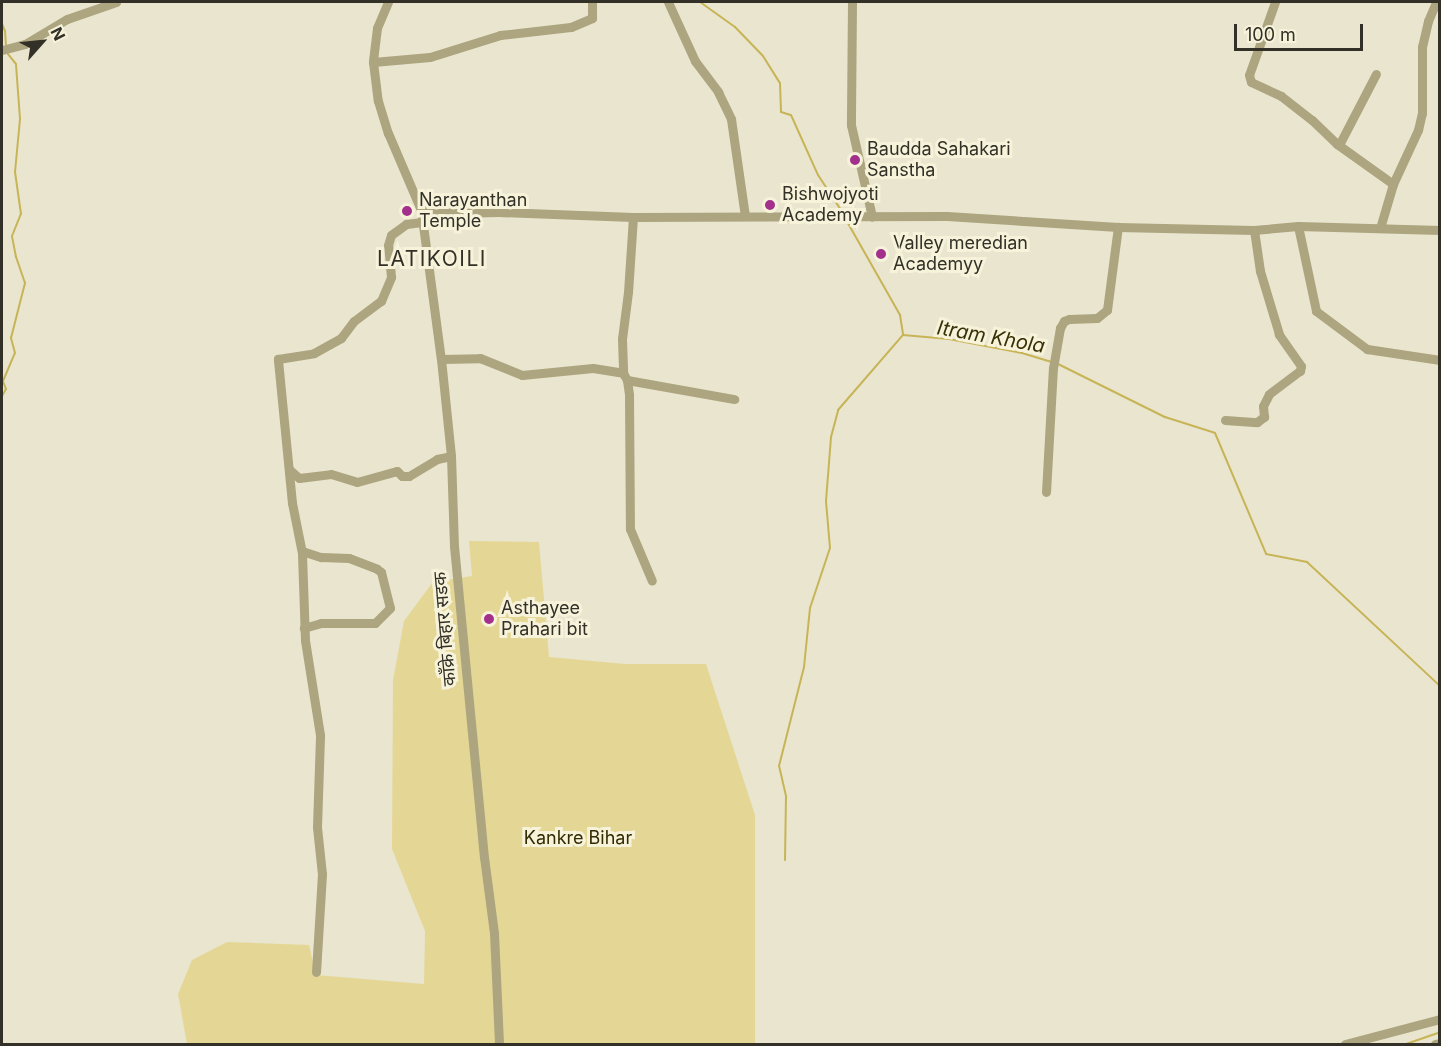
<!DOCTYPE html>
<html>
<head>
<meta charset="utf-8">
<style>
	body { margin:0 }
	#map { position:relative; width:1441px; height:1046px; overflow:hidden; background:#eae5ce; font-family:Inter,"Noto Sans Devanagari",sans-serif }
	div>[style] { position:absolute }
	.green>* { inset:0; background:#e4d796 }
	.stream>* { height:2px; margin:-1px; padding:0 1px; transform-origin:1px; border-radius:1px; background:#c7b457 }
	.minor>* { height:9px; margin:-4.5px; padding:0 4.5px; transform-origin:4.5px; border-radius:4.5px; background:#aca57f }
	.dots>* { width:16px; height:16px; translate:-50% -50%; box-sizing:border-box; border:3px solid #f7f3db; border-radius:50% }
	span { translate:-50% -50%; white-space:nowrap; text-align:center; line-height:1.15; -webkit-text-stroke:6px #f7f3db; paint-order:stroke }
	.poi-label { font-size:18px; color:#323027 }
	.left { translate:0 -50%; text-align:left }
	.street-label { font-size:18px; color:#323027 }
	.park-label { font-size:18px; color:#332b02 }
	.water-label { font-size:20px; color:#383006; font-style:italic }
	.quarter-label { font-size:21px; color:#323027; letter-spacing:1.5px }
	.frame { position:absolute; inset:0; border:3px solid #323027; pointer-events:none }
	.north { position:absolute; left:12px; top:12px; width:60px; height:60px; -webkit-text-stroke:4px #f7f3db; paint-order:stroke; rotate:63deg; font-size:16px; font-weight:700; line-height:24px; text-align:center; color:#323027 }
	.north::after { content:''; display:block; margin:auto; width:21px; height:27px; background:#323027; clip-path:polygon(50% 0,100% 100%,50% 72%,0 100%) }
	.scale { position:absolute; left:1234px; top:24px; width:129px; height:27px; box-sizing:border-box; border:3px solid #323027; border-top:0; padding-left:8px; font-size:18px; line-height:21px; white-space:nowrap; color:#323027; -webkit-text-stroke:4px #f7f3db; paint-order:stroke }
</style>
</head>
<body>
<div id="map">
	<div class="green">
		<i style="clip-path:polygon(469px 541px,539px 542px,549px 657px,625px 664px,706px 664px,755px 815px,755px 1044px,187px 1044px,178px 994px,192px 960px,227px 942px,309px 945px,316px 975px,424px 984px,425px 931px,392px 849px,393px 680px,404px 621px,433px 582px,472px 576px)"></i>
	</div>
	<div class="stream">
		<i style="left:700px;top:2px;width:43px;rotate:35.5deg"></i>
		<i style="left:735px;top:27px;width:40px;rotate:46deg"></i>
		<i style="left:763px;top:56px;width:32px;rotate:58deg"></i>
		<i style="left:780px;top:83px;width:29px;rotate:88deg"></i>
		<i style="left:781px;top:112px;width:10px;rotate:17deg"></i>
		<i style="left:791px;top:115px;width:66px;rotate:65.8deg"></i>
		<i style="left:818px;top:175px;width:45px;rotate:56.7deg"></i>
		<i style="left:2px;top:24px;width:8px;rotate:67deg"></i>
		<i style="left:5px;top:31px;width:14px;rotate:86deg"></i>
		<i style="left:845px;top:218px;width:112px;rotate:60.4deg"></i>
		<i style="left:900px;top:315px;width:20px;rotate:81deg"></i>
		<i style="left:903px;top:335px;width:46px;rotate:5deg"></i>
		<i style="left:949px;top:339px;width:74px;rotate:10.9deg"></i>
		<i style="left:1022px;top:353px;width:30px;rotate:17deg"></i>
		<i style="left:1056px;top:363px;width:122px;rotate:26.4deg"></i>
		<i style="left:1165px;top:417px;width:52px;rotate:17.7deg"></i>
		<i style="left:1215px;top:433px;width:131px;rotate:67.1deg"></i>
		<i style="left:1266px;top:554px;width:42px;rotate:11deg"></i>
		<i style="left:1307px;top:562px;width:182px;rotate:43deg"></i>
		<i style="left:2px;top:396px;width:8px;rotate:-60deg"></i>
		<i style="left:6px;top:389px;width:9px;rotate:-111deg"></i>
		<i style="left:3px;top:381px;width:30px;rotate:-67deg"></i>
		<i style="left:15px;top:353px;width:16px;rotate:-105deg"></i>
		<i style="left:11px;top:338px;width:57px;rotate:-75.7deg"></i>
		<i style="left:25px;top:283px;width:28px;rotate:-109deg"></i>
		<i style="left:16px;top:257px;width:21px;rotate:-101deg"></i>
		<i style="left:12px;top:236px;width:24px;rotate:-68deg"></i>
		<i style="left:21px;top:214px;width:42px;rotate:-98.1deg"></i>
		<i style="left:15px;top:172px;width:53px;rotate:-84.6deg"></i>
		<i style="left:20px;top:119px;width:55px;rotate:-94.2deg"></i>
		<i style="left:16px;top:64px;width:14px;rotate:-129deg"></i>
		<i style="left:785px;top:860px;width:64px;rotate:-89.1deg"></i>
		<i style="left:786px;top:796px;width:31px;rotate:-103deg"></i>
		<i style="left:779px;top:766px;width:102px;rotate:-75.8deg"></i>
		<i style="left:804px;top:667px;width:59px;rotate:-84.2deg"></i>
		<i style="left:810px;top:608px;width:63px;rotate:-71.6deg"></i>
		<i style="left:830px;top:548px;width:47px;rotate:-94.9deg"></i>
		<i style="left:826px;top:501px;width:64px;rotate:-85.5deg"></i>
		<i style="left:831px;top:437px;width:28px;rotate:-75deg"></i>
		<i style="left:838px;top:410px;width:99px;rotate:-49.1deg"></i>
		<i style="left:1406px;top:1044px;width:36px;rotate:-19deg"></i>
	</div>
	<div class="minor">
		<i style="left:388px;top:2px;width:28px;rotate:113deg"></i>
		<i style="left:377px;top:28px;width:34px;rotate:97deg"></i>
		<i style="left:373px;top:62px;width:39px;rotate:83deg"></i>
		<i style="left:378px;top:101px;width:34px;rotate:73deg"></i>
		<i style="left:388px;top:133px;width:84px;rotate:66.8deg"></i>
		<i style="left:421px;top:210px;width:150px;rotate:82.4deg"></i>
		<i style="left:441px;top:359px;width:98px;rotate:84.1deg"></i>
		<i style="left:451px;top:456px;width:90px;rotate:88.1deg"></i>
		<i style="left:454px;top:546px;width:312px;rotate:84.5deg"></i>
		<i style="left:484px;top:857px;width:77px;rotate:82.5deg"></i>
		<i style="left:494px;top:933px;width:111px;rotate:87.4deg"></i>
		<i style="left:668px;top:2px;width:65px;rotate:65.4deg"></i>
		<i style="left:695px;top:61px;width:39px;rotate:53deg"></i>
		<i style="left:718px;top:92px;width:30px;rotate:64deg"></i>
		<i style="left:731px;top:119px;width:98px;rotate:81.8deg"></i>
		<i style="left:852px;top:2px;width:123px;rotate:90.5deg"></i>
		<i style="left:851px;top:125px;width:94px;rotate:77.1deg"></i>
		<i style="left:1275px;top:2px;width:77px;rotate:109.6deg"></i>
		<i style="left:1249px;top:75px;width:7px;rotate:74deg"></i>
		<i style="left:1251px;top:82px;width:33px;rotate:25deg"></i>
		<i style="left:1281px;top:96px;width:39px;rotate:38deg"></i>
		<i style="left:1312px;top:120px;width:35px;rotate:44deg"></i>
		<i style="left:1337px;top:144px;width:69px;rotate:35.5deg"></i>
		<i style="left:2px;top:50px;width:24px;rotate:-15deg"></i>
		<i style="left:25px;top:44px;width:49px;rotate:-30.8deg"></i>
		<i style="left:67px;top:19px;width:52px;rotate:-19.1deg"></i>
		<i style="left:373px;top:62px;width:57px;rotate:-5deg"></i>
		<i style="left:430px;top:57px;width:73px;rotate:-17.4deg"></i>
		<i style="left:500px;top:35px;width:71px;rotate:-6.4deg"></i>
		<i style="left:571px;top:27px;width:23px;rotate:-23deg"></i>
		<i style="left:592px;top:18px;width:16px;rotate:-90deg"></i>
		<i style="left:1339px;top:145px;width:80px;rotate:-62.5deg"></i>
		<i style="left:421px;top:210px;width:32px;rotate:5deg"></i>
		<i style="left:453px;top:213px;width:45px;rotate:-1.3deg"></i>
		<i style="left:498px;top:212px;width:135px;rotate:2.1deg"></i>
		<i style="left:633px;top:217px;width:314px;rotate:-0.2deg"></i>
		<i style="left:947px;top:216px;width:171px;rotate:3.7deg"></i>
		<i style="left:1118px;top:227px;width:136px;rotate:1.3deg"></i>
		<i style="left:1254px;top:230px;width:44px;rotate:-5.2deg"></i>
		<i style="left:1298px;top:226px;width:142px;rotate:1.6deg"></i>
		<i style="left:633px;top:217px;width:75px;rotate:93.8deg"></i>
		<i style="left:628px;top:292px;width:47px;rotate:97.3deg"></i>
		<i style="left:622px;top:339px;width:34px;rotate:88deg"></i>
		<i style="left:623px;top:373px;width:8px;rotate:60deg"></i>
		<i style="left:627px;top:380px;width:15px;rotate:82deg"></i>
		<i style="left:629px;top:395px;width:134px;rotate:89.6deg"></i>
		<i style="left:630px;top:529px;width:56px;rotate:67.1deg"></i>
		<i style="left:1298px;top:226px;width:87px;rotate:78deg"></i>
		<i style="left:1316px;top:311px;width:64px;rotate:36.7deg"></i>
		<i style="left:1367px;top:349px;width:74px;rotate:8.6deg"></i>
		<i style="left:1380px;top:228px;width:46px;rotate:-73.5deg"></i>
		<i style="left:1393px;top:184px;width:60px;rotate:-65.2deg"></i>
		<i style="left:1418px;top:130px;width:17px;rotate:-77deg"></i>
		<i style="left:1422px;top:113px;width:66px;rotate:-90deg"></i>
		<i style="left:1422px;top:47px;width:27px;rotate:-77deg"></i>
		<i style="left:1428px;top:21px;width:21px;rotate:-67deg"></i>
		<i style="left:441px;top:359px;width:39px;rotate:-1deg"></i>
		<i style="left:480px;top:358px;width:45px;rotate:22deg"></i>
		<i style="left:522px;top:375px;width:71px;rotate:-5.6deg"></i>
		<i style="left:593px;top:368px;width:30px;rotate:9deg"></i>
		<i style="left:627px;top:380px;width:109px;rotate:10.1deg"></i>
		<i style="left:1225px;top:420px;width:32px;rotate:4deg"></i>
		<i style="left:1257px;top:422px;width:9px;rotate:-36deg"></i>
		<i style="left:1264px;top:417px;width:11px;rotate:-95deg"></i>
		<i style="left:1263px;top:406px;width:13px;rotate:-63deg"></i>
		<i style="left:1269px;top:394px;width:39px;rotate:-37deg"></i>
		<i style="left:1300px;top:371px;width:5px;rotate:-79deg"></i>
		<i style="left:1301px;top:366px;width:39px;rotate:-125deg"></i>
		<i style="left:1279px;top:334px;width:66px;rotate:-106.8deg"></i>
		<i style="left:1260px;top:271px;width:41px;rotate:-98.3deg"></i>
		<i style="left:290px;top:470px;width:12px;rotate:42deg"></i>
		<i style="left:299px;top:478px;width:32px;rotate:-7deg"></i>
		<i style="left:331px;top:474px;width:27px;rotate:17deg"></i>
		<i style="left:357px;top:482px;width:41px;rotate:-15.4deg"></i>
		<i style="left:397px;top:471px;width:7px;rotate:45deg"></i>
		<i style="left:402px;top:476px;width:7px"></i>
		<i style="left:409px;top:476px;width:33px;rotate:-31deg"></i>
		<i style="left:437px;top:459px;width:14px;rotate:-12deg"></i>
		<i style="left:1046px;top:492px;width:124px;rotate:-86.8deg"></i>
		<i style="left:1053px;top:368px;width:41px;rotate:-80.1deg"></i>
		<i style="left:1060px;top:328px;width:8px;rotate:-60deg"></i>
		<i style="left:1064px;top:321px;width:5px;rotate:-22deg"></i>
		<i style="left:1069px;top:319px;width:28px;rotate:-2deg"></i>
		<i style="left:1097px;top:318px;width:13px;rotate:-39deg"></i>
		<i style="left:1107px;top:310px;width:84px;rotate:-82.5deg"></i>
		<i style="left:302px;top:551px;width:20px;rotate:18deg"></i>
		<i style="left:321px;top:557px;width:28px;rotate:2deg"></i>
		<i style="left:349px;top:558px;width:30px;rotate:21deg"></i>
		<i style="left:377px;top:569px;width:5px;rotate:37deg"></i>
		<i style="left:381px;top:572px;width:37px;rotate:76deg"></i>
		<i style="left:390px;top:608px;width:21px;rotate:135deg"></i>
		<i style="left:375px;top:623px;width:54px;rotate:180deg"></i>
		<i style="left:321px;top:623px;width:18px;rotate:164deg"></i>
		<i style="left:316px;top:972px;width:98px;rotate:-86.5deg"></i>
		<i style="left:322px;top:874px;width:47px;rotate:-96.1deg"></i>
		<i style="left:317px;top:827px;width:92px;rotate:-88.1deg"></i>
		<i style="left:320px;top:735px;width:96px;rotate:-99deg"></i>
		<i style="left:305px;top:640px;width:87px;rotate:-92deg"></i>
		<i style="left:302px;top:553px;width:51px;rotate:-101.3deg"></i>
		<i style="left:292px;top:503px;width:145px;rotate:-95.6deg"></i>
		<i style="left:278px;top:359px;width:36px;rotate:-9deg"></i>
		<i style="left:314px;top:353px;width:31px;rotate:-29deg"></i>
		<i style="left:341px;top:338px;width:21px;rotate:-53deg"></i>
		<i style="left:354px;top:321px;width:34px;rotate:-37deg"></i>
		<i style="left:381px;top:301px;width:26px;rotate:-67deg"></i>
		<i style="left:391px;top:277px;width:32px;rotate:-95deg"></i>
		<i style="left:388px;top:245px;width:10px;rotate:-73deg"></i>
		<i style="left:391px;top:235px;width:19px;rotate:-36deg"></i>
		<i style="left:406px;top:224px;width:16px;rotate:-7deg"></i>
		<i style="left:1345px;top:1044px;width:98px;rotate:-14.7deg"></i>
		<i style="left:1435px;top:1044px;width:5px;rotate:-11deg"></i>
	</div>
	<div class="dots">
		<i style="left:855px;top:160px;background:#a3308b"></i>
		<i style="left:770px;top:205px;background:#a3308b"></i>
		<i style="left:407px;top:211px;background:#a3308b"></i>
		<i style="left:881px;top:254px;background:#a3308b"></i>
		<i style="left:489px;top:619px;background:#a3308b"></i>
	</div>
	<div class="poi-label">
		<span class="left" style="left:867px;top:160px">Baudda Sahakari<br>Sanstha</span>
		<span class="left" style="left:782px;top:205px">Bishwojyoti<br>Academy</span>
		<span class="left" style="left:419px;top:211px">Narayanthan<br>Temple</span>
		<span class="left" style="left:893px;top:254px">Valley meredian<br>Academyy</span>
		<span class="left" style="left:501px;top:619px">Asthayee<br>Prahari bit</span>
	</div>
	<div class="street-label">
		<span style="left:445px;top:629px;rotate:-95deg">काँक्रे बिहार सडक</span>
	</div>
	<div class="park-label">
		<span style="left:578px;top:838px">Kankre Bihar</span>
	</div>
	<div class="water-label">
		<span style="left:991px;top:337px;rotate:10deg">Itram Khola</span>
	</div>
	<div class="quarter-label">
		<span style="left:432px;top:259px">LATIKOILI</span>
	</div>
	<div class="frame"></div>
	<div class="north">N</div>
	<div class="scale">100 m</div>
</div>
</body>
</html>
